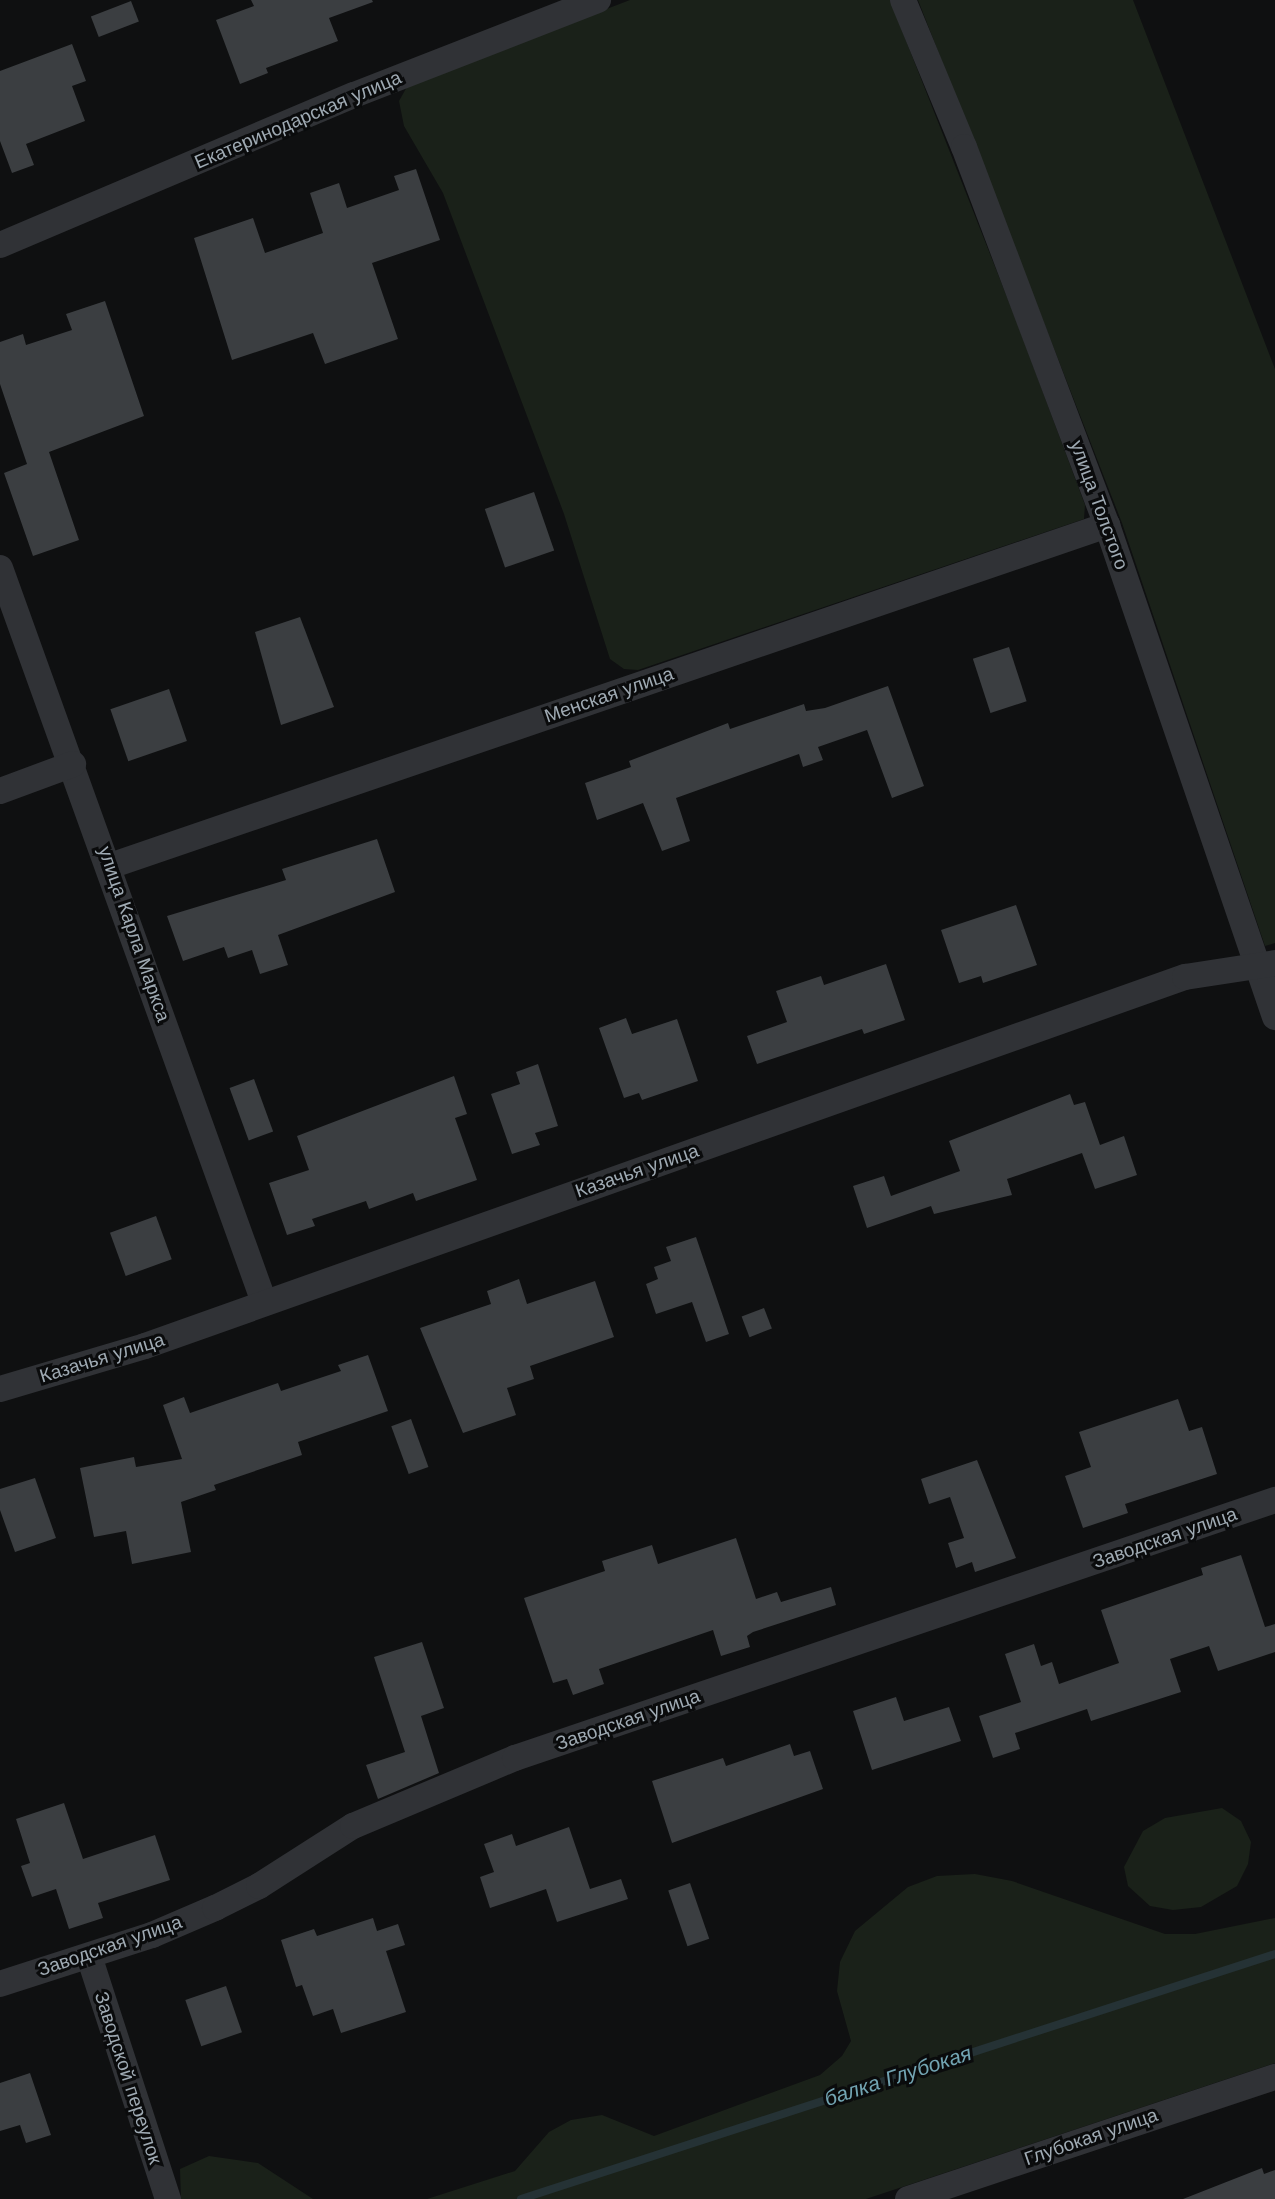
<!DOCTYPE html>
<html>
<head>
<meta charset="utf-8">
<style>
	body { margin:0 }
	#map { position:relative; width:1275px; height:2199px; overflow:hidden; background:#0f1011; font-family:"Work Sans",sans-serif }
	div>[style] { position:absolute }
	.green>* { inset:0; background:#1a2119 }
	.stream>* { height:8px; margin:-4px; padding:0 4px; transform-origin:4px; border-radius:4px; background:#253235 }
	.building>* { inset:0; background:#3b3e41; transform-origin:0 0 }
	.minor>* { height:26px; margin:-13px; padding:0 13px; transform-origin:13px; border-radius:13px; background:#303236 }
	span { translate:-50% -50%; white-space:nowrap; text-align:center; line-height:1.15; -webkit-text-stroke:6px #0a0b0c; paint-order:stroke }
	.street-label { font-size:19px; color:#9faab3 }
	.water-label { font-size:21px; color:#72a4b2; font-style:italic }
</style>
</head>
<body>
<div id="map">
	<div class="green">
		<i style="clip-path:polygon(630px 0,890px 0,1016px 320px,1085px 505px,1084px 519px,638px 670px,624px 669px,610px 659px,564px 514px,443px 193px,404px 126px,399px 101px,408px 85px)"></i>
		<i style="clip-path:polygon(918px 0,1133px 0,1275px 369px,1275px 943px,1265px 946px,1122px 523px)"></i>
		<i style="clip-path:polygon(1222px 1808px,1241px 1821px,1251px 1842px,1248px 1864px,1237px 1886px,1201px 1907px,1173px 1910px,1150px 1906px,1128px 1886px,1124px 1867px,1143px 1831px,1165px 1818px)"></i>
		<i style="clip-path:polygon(975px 1874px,1012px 1881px,1165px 1934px,1195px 1934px,1275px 1918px,1275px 2063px,866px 2199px,427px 2199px,515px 2171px,549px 2132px,571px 2120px,602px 2115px,654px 2136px,820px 2075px,842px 2056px,851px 2041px,837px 1991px,840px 1962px,855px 1931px,908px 1887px,937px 1876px)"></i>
		<i style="clip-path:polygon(209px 2156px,258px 2163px,313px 2199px,181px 2199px,180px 2169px)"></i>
	</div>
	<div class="stream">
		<i style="left:521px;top:2199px;width:793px;rotate:-18deg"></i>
	</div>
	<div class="building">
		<i style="clip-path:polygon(251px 0,372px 0,373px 2px,329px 18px,338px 41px,266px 68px,268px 73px,240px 84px,216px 20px,254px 6px)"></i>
		<i style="left:131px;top:1px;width:22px;height:43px;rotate:69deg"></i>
		<i style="clip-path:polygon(72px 44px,86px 81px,72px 86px,85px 121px,26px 144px,34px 165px,12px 173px,0 141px,0 71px)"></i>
		<i style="clip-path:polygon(416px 169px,440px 240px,372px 263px,398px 339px,325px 364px,313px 333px,232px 360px,194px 238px,253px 218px,265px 253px,323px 233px,310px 193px,339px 183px,347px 208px,399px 190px,394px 176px)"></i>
		<i style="clip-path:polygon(105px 301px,144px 416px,49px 452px,79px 540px,33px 556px,4px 473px,27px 464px,0 384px,0 342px,23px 334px,26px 345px,72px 330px,66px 314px)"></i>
		<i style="left:534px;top:492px;width:62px;height:52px;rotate:71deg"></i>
		<i style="clip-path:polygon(300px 617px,334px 707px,281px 725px,255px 632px)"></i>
		<i style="left:1009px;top:647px;width:57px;height:38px;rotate:72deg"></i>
		<i style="clip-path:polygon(888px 686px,924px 786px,892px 798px,867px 730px,818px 747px,823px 760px,803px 767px,799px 754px,676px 798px,690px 841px,662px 851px,643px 803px,597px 820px,585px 783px,631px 767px,629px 761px,728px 723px,730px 729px,804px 704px,806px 711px,825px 708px)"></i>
		<i style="left:169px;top:689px;width:55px;height:62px;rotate:71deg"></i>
		<i style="clip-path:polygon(377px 839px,395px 892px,278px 935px,288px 965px,260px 974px,252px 950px,228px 958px,224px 947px,183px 961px,167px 916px,286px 880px,282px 869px)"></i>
		<i style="clip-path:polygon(1016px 905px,1037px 965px,983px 983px,981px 976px,959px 983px,941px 930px)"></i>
		<i style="clip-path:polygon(886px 964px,905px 1020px,864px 1034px,862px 1029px,757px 1064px,747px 1036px,787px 1022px,776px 991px,821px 976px,824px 985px)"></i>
		<i style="clip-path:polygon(626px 1018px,632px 1034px,677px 1019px,698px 1081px,642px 1100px,639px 1093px,624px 1098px,599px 1028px)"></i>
		<i style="clip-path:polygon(538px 1064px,558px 1126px,535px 1133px,540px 1145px,512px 1154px,491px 1094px,520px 1084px,516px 1072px)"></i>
		<i style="clip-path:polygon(454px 1076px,467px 1114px,455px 1118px,477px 1180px,416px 1201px,413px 1193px,369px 1209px,366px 1201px,312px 1219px,315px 1226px,287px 1235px,269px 1183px,309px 1170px,297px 1136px)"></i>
		<i style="left:254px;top:1079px;width:56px;height:26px;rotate:70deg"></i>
		<i style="clip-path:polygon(1070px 1094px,1074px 1105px,1085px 1102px,1100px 1145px,1124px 1136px,1137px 1175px,1095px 1189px,1082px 1153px,1007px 1179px,1012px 1195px,934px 1214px,931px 1206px,867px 1228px,853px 1186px,884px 1176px,891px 1196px,960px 1171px,949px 1141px)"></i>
		<i style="left:156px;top:1216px;width:46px;height:49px;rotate:70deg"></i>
		<i style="clip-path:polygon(696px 1237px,729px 1334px,706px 1342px,692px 1302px,656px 1314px,646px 1284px,658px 1279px,654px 1267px,671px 1261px,666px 1247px)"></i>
		<i style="clip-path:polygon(519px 1279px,527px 1304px,595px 1281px,614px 1337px,530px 1366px,534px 1379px,507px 1388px,516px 1415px,463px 1433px,420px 1328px,491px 1304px,487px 1291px)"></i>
		<i style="left:764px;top:1308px;width:22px;height:24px;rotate:69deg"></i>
		<i style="clip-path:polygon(368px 1355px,388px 1411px,298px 1442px,302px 1455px,214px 1485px,216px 1490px,181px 1502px,191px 1552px,132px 1564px,126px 1531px,94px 1537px,80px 1468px,134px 1457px,136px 1467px,182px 1459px,163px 1405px,184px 1397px,190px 1413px,278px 1383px,281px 1391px,341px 1371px,338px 1365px)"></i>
		<i style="clip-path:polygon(1178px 1399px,1189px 1431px,1202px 1427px,1217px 1474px,1125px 1504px,1128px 1513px,1083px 1528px,1065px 1476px,1091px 1467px,1079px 1432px)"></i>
		<i style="left:411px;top:1419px;width:51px;height:21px;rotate:70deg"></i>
		<i style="clip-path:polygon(977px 1460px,1016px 1558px,975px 1572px,972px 1562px,956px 1568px,948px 1543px,964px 1538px,950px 1497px,929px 1504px,921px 1479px)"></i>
		<i style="clip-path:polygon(35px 1478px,56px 1538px,15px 1552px,0 1510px,0 1489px)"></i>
		<i style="clip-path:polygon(736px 1538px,756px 1599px,777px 1592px,781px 1602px,831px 1587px,836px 1605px,753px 1632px,747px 1636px,750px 1647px,721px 1656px,713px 1630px,599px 1669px,604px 1684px,573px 1695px,567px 1679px,553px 1683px,524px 1598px,605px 1571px,602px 1561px,652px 1545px,658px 1564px)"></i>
		<i style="clip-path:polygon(1241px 1555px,1265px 1627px,1275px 1624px,1275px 1652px,1218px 1671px,1209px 1646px,1170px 1659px,1181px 1692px,1091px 1721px,1087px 1709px,1015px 1733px,1020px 1749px,993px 1758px,979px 1716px,1021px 1702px,1005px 1654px,1034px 1644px,1041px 1666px,1052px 1662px,1059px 1684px,1119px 1663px,1101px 1610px,1203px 1575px,1201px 1568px)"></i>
		<i style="clip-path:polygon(422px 1642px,444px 1708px,421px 1716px,439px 1773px,378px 1799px,366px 1765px,405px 1752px,374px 1657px)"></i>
		<i style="clip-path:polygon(896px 1697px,904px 1721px,949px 1707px,961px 1741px,872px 1770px,853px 1711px)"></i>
		<i style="clip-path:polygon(790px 1744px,794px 1756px,810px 1751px,823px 1789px,672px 1843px,652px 1781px,723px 1758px,726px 1766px)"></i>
		<i style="clip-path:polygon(64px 1803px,83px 1859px,155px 1835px,170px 1880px,98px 1903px,103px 1918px,69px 1929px,56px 1889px,32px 1897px,21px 1866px,30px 1863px,16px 1819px)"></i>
		<i style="clip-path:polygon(569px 1827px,590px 1889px,621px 1879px,628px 1899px,557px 1922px,546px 1889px,490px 1908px,480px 1877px,494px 1872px,484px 1844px,512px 1834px,516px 1846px)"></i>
		<i style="left:690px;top:1883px;width:59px;height:23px;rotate:71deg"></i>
		<i style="clip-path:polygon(373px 1918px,377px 1931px,398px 1924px,405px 1945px,386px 1951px,406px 2012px,341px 2033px,333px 2009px,313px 2016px,302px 1985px,296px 1987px,281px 1940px,314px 1929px,317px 1936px)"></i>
		<i style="left:226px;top:1986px;width:49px;height:43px;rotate:71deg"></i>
		<i style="clip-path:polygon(30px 2073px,51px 2135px,26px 2143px,20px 2125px,0 2131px,0 2083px)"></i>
		<i style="clip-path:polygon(1262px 2168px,1264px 2174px,1275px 2170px,1275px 2199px,1183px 2199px)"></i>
	</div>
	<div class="minor">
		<i style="left:903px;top:0;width:159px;rotate:67.5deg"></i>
		<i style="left:964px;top:147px;width:404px;rotate:69.3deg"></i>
		<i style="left:1107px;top:525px;width:520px;rotate:71.15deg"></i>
		<i style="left:0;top:245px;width:384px;rotate:-23deg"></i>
		<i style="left:354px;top:95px;width:262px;rotate:-21.3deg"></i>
		<i style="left:0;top:568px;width:780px;rotate:70.22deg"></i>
		<i style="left:0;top:791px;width:78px;rotate:-20.3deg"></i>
		<i style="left:110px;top:866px;width:1054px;rotate:-18.88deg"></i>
		<i style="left:0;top:1389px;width:151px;rotate:-16.5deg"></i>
		<i style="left:145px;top:1346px;width:1104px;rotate:-19.54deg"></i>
		<i style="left:1185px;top:977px;width:91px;rotate:-8.8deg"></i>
		<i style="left:89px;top:1956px;width:256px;rotate:72deg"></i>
		<i style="left:0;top:1984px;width:160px;rotate:-17.9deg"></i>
		<i style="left:152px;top:1935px;width:69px;rotate:-23.2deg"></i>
		<i style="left:215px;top:1908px;width:49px;rotate:-26.6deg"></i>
		<i style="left:259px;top:1886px;width:112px;rotate:-32.6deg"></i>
		<i style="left:353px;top:1826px;width:176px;rotate:-22.8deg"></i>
		<i style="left:515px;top:1758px;width:803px;rotate:-18.75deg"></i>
		<i style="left:908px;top:2199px;width:387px;rotate:-18.4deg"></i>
	</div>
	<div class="street-label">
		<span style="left:298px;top:120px;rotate:-23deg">Екатеринодарская улица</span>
		<span style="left:1099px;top:505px;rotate:70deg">улица Толстого</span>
		<span style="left:609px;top:695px;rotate:-19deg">Менская улица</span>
		<span style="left:134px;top:934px;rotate:71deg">улица Карла Маркса</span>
		<span style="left:637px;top:1171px;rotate:-19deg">Казачья улица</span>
		<span style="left:102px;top:1358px;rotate:-17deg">Казачья улица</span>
		<span style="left:1165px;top:1538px;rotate:-19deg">Заводская улица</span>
		<span style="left:628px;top:1720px;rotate:-19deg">Заводская улица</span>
		<span style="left:110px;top:1946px;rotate:-19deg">Заводская улица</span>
		<span style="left:128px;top:2078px;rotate:72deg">Заводской переулок</span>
		<span style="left:1091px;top:2137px;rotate:-19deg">Глубокая улица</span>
	</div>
	<div class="water-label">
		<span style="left:898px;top:2076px;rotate:-18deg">балка Глубокая</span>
	</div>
</div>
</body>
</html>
